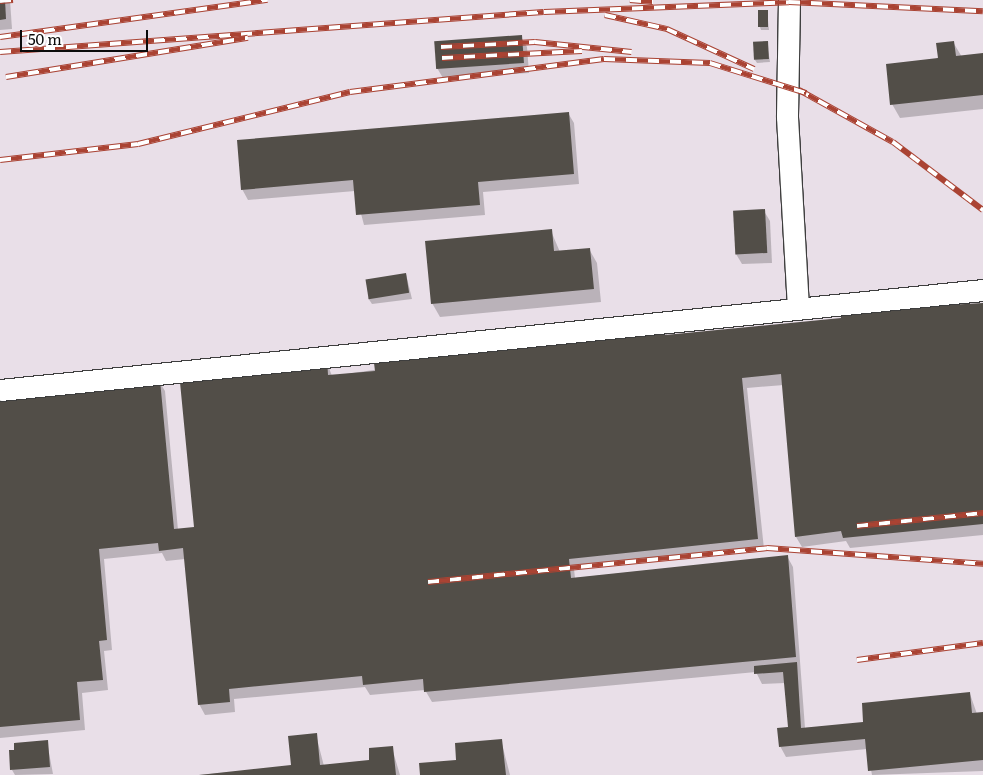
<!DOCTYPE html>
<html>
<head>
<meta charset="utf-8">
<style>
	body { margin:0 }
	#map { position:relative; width:983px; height:775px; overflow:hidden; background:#fdfceb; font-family:Literata,serif }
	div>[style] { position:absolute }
	.industrial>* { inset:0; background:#e9dfe8; transform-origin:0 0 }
	.shadow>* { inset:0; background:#0003 }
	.building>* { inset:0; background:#524e48; transform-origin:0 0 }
	.roads { filter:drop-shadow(1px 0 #3e3e3e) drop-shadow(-1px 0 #3e3e3e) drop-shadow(0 1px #3e3e3e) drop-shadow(0 -1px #3e3e3e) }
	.minor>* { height:21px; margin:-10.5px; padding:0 10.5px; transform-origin:10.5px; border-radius:10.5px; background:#fff }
	.rail>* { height:5.5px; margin-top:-2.75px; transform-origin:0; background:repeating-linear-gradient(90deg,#fff 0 11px,#aa4333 0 22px); box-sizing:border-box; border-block:1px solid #aa4333 }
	span { translate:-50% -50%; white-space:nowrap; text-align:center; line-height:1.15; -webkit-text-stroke:5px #fff; paint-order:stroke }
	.scale { position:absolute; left:20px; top:30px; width:128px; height:22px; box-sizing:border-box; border:2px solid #0b0b0b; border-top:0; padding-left:6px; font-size:15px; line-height:18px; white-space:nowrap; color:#0b0b0b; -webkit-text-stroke:4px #fff; paint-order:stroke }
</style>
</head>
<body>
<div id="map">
	<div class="industrial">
		<i style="left:0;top:0;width:983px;height:775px"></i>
	</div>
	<div class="shadow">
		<i style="clip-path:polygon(0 0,10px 0,12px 29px,0 30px)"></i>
		<i style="clip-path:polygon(767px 11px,769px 30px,761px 30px,760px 27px)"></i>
		<i style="clip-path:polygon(521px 37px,527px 47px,529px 73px,443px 78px,437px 68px,435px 42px)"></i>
		<i style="clip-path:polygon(953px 42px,962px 57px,983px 54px,983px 109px,900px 118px,892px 104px)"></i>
		<i style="clip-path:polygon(767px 43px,770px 62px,757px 63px,755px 60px)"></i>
		<i style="clip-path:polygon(568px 113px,574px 123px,579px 184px,483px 192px,485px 215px,364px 225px,355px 191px,248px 200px,242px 189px)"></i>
		<i style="clip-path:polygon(764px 211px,770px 221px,772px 263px,742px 264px,736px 254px)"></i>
		<i style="clip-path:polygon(551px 231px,560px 252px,589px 249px,597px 263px,601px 302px,440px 317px,432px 303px)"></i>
		<i style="clip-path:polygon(406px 274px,412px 299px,372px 304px,368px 298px)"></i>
		<i style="clip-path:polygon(983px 305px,983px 535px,850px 548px,846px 541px,802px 547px,796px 537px,784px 385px,747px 388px,764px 549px,574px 569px,575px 578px,787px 556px,793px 567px,805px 728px,865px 723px,970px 694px,977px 714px,983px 713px,983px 771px,872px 775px,867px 749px,786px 757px,780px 746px,789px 728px,785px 683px,762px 684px,756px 672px,432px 702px,425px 690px,370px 695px,365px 687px,234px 699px,235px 712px,205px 715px,199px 704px,185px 559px,166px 561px,162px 553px,104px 559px,112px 650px,104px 651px,108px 690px,82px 693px,85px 730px,0 738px,0 396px,159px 381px,165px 391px,178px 530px,196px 528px,326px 360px,332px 376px,663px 328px,668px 336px)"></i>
		<i style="clip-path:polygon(316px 735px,324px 766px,371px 762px,392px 748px,400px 775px,198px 775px,292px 767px)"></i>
		<i style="clip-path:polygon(501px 740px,510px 775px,422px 775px,457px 761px)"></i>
		<i style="clip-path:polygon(47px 742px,53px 774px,15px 775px,12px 770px)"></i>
	</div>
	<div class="building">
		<i style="clip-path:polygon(0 0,5px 0,6px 19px,0 20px)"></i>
		<i style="left:758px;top:10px;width:10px;height:17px"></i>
		<i style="left:522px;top:35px;width:28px;height:88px;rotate:86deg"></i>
		<i style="left:768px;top:41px;width:18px;height:15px;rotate:87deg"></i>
		<i style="clip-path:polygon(954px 41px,956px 56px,983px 53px,983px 95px,890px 105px,886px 64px,938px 58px,936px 43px)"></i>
		<i style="clip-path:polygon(569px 112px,574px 174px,478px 182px,480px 205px,356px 215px,353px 180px,241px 190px,237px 140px)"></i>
		<i style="left:765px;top:209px;width:44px;height:32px;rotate:87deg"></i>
		<i style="clip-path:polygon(552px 229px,554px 251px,590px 248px,594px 289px,431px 304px,425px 241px)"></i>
		<i style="left:406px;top:273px;width:20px;height:41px;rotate:81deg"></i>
		<i style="clip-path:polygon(983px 303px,983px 524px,843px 538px,841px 531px,795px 537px,781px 374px,742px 378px,758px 539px,569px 559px,571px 578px,788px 555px,796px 657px,424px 692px,423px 679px,363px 685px,362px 676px,229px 689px,230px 702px,198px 705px,183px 548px,159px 551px,158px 543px,99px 549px,107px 640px,99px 641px,103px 680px,77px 682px,80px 720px,0 727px,0 395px,160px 380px,174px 529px,194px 527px,179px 372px,327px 358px,328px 375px,375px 371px,373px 355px,664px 327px,665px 335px,841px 318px,840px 311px)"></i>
		<i style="clip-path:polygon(797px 662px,801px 728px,863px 722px,862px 703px,970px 692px,972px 713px,983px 712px,983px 760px,868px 771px,865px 739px,779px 747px,777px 728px,788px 727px,783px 672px,754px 674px,754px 666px)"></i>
		<i style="clip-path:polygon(317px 733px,320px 765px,369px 760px,369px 748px,393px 746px,396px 775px,199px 775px,291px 765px,288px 736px)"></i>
		<i style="clip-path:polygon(502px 739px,506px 775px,420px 775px,419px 763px,456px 760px,455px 743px)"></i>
		<i style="clip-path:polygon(48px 740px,50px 767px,10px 770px,9px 750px,14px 750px,14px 743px)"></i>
	</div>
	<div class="roads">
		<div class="minor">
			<i style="left:789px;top:0;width:117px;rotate:91deg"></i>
			<i style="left:787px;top:117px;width:192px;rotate:86.7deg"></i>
			<i style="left:0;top:390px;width:988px;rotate:-5.81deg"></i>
		</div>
	</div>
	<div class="rail">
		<i style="left:630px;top:0;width:23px;rotate:5deg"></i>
		<i style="left:0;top:1px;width:13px;rotate:-4deg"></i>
		<i style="left:605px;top:15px;width:64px;rotate:12.7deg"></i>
		<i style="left:667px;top:29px;width:96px;rotate:24.7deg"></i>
		<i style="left:0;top:37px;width:270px;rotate:-7.9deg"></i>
		<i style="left:441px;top:47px;width:94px;rotate:-3deg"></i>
		<i style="left:535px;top:42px;width:97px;rotate:5.9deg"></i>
		<i style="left:0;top:52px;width:545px;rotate:-4.21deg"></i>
		<i style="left:544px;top:12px;width:245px;rotate:-2.3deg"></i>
		<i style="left:789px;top:2px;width:194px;rotate:2.7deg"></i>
		<i style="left:442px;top:58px;width:140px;rotate:-2.9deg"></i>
		<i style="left:6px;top:77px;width:245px;rotate:-9.2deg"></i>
		<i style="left:799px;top:90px;width:107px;rotate:29deg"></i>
		<i style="left:893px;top:142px;width:113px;rotate:37.1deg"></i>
		<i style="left:0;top:160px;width:139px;rotate:-6.6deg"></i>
		<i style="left:138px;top:144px;width:218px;rotate:-13.8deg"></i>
		<i style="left:350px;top:92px;width:256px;rotate:-7.4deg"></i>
		<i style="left:604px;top:59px;width:106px;rotate:2.2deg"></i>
		<i style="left:710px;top:63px;width:101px;rotate:17.4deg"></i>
		<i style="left:857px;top:526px;width:127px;rotate:-5.9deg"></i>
		<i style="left:428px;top:582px;width:341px;rotate:-5.7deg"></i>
		<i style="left:767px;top:548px;width:217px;rotate:4.2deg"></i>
		<i style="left:857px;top:660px;width:127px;rotate:-7.7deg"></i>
	</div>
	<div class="scale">50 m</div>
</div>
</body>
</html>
